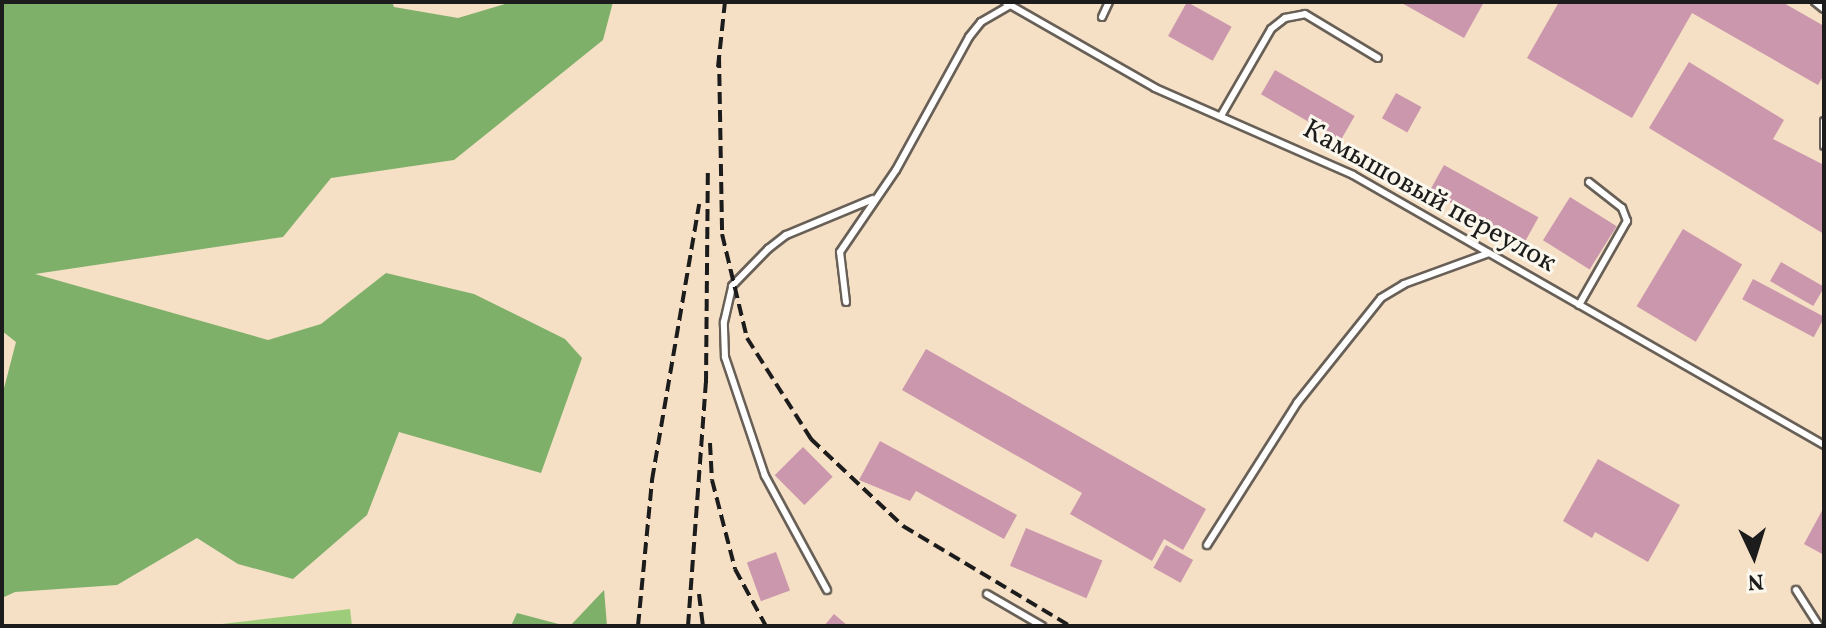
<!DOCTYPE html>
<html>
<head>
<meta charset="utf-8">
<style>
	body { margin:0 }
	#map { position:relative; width:1826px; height:628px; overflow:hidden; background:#f5dfc5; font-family:Vollkorn,serif }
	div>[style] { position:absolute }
	.green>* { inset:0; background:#9dcc7a }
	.forest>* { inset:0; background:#7eb06a }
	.building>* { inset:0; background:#cb97ac; transform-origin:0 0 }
	.roads { filter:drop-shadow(2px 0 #686057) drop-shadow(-2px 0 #686057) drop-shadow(0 2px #686057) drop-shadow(0 -2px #686057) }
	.service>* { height:6px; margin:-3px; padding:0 3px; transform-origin:3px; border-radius:3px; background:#fff }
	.rail>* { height:4px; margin-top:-2px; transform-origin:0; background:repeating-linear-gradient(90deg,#1c1c1c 0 12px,transparent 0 18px) }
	span { translate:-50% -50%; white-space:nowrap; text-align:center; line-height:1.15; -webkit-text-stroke:6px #fbf7ec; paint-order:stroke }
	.street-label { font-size:28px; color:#1c1c1c }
	.frame { position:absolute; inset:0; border:4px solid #1c1c1c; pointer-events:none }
	.north { position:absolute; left:1714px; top:516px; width:80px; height:80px; -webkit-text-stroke:6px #fbf7ec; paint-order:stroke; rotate:176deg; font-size:22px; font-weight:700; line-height:32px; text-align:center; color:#1c1c1c }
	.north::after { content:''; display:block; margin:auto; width:28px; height:36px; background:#1c1c1c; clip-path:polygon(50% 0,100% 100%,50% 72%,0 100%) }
</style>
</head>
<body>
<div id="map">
	<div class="green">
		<i style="clip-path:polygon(350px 609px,352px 626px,205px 626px)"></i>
	</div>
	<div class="forest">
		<i style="clip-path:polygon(2px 2px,392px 2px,394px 7px,458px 18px,512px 2px,613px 2px,603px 40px,454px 160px,331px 178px,283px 237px,35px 274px,268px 340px,321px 324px,386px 273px,474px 294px,565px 339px,582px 358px,541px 473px,399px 432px,367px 515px,293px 579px,238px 564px,197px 538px,117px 585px,15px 592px,2px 598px,2px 396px,16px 342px,2px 331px)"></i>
		<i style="clip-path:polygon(604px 589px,607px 626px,570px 626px,604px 590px)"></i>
		<i style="clip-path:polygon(517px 613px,566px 626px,511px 626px)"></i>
	</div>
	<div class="building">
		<i style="left:1187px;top:2px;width:51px;height:39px;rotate:29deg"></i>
		<i style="clip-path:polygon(1400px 2px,1484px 2px,1464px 38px)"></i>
		<i style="clip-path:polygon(1559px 2px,1782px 2px,1824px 26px,1824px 75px,1818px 85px,1692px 13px,1632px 118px,1527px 58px)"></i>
		<i style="clip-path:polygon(1689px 62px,1784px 120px,1773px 139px,1824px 165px,1824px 234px,1649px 128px)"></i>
		<i style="left:1275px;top:70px;width:92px;height:28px;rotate:30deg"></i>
		<i style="left:1396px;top:93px;width:29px;height:29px;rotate:29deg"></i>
		<i style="left:1444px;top:165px;width:108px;height:30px;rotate:29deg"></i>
		<i style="left:1570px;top:197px;width:55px;height:51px;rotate:32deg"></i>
		<i style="left:1683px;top:229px;width:69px;height:90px;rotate:31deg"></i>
		<i style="left:1781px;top:262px;width:50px;height:22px;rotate:30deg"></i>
		<i style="left:1753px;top:279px;width:81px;height:23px;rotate:28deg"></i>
		<i style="clip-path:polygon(926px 349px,1206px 509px,1183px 550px,1164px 539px,1152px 561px,1070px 514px,1082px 493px,902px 390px)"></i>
		<i style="clip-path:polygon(880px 441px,1017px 515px,1004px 539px,916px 491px,910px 501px,859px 480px)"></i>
		<i style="left:803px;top:447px;width:42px;height:40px;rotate:45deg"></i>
		<i style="clip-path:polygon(1598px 459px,1680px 505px,1648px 562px,1595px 532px,1592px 538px,1563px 521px)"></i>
		<i style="clip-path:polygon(1824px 507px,1824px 555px,1804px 544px)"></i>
		<i style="left:1026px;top:528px;width:83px;height:41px;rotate:23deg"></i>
		<i style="left:1166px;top:545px;width:31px;height:26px;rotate:29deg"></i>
		<i style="left:776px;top:552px;width:41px;height:31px;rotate:70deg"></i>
		<i style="clip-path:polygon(834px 614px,848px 626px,824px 626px)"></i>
	</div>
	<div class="roads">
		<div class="service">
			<i style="left:1005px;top:2px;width:173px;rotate:29.8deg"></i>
			<i style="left:1155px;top:88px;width:216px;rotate:23.7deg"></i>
			<i style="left:1353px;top:175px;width:543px;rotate:29.82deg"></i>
			<i style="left:1815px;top:2px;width:11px;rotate:38deg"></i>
			<i style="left:1102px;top:17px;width:17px;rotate:-65deg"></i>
			<i style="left:1222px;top:114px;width:98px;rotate:-60deg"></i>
			<i style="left:1271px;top:29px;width:18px;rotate:-38deg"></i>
			<i style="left:1285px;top:18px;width:20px;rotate:-11deg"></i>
			<i style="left:1305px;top:14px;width:85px;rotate:31.1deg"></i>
			<i style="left:1824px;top:121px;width:25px;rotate:90deg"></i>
			<i style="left:846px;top:302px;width:50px;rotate:-96.8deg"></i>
			<i style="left:840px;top:252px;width:99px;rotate:-55.7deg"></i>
			<i style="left:896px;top:170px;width:152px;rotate:-61.2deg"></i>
			<i style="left:969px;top:37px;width:19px;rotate:-51deg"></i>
			<i style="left:981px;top:22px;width:34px;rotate:-30deg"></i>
			<i style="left:1579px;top:305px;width:97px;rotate:-60.3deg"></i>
			<i style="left:1627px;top:221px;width:14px;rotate:-111deg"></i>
			<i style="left:1622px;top:208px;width:42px;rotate:-141.8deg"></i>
			<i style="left:1207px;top:545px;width:168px;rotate:-57.6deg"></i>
			<i style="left:1297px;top:403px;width:134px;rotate:-51.3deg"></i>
			<i style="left:1381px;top:298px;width:27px;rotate:-31deg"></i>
			<i style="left:1404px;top:284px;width:90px;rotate:-20deg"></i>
			<i style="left:827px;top:590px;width:130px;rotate:-118.5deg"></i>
			<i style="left:765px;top:476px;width:126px;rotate:-108.6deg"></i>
			<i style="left:725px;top:357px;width:35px;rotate:-92deg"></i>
			<i style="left:724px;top:322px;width:37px;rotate:-77deg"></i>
			<i style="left:732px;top:286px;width:52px;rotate:-45.8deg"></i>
			<i style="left:768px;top:249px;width:23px;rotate:-38deg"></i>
			<i style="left:786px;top:235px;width:94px;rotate:-22.5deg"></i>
			<i style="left:1796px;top:590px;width:43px;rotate:57.4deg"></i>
			<i style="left:987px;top:594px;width:64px;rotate:30.2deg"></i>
		</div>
	</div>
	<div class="rail">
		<i style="left:719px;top:56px;width:178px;rotate:89deg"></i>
		<i style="left:722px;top:234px;width:107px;rotate:76.5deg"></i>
		<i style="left:747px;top:338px;width:120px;rotate:57.6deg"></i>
		<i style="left:811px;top:439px;width:127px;rotate:43.4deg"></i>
		<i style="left:903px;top:526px;width:195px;rotate:30.9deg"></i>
		<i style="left:718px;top:67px;width:65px;rotate:-83.9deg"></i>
		<i style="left:710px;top:443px;width:37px;rotate:87deg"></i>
		<i style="left:712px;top:480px;width:92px;rotate:75.5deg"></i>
		<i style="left:735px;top:569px;width:65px;rotate:61.5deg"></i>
		<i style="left:699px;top:594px;width:32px;rotate:83deg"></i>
		<i style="left:638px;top:626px;width:147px;rotate:-84.5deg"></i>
		<i style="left:652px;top:480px;width:280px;rotate:-80.3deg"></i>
		<i style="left:688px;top:626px;width:244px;rotate:-85.8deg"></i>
		<i style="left:706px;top:383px;width:212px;rotate:-89.5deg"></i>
	</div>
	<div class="street-label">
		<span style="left:1429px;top:197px;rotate:29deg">Камышовый переулок</span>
	</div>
	<div class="frame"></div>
	<div class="north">N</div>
</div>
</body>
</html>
